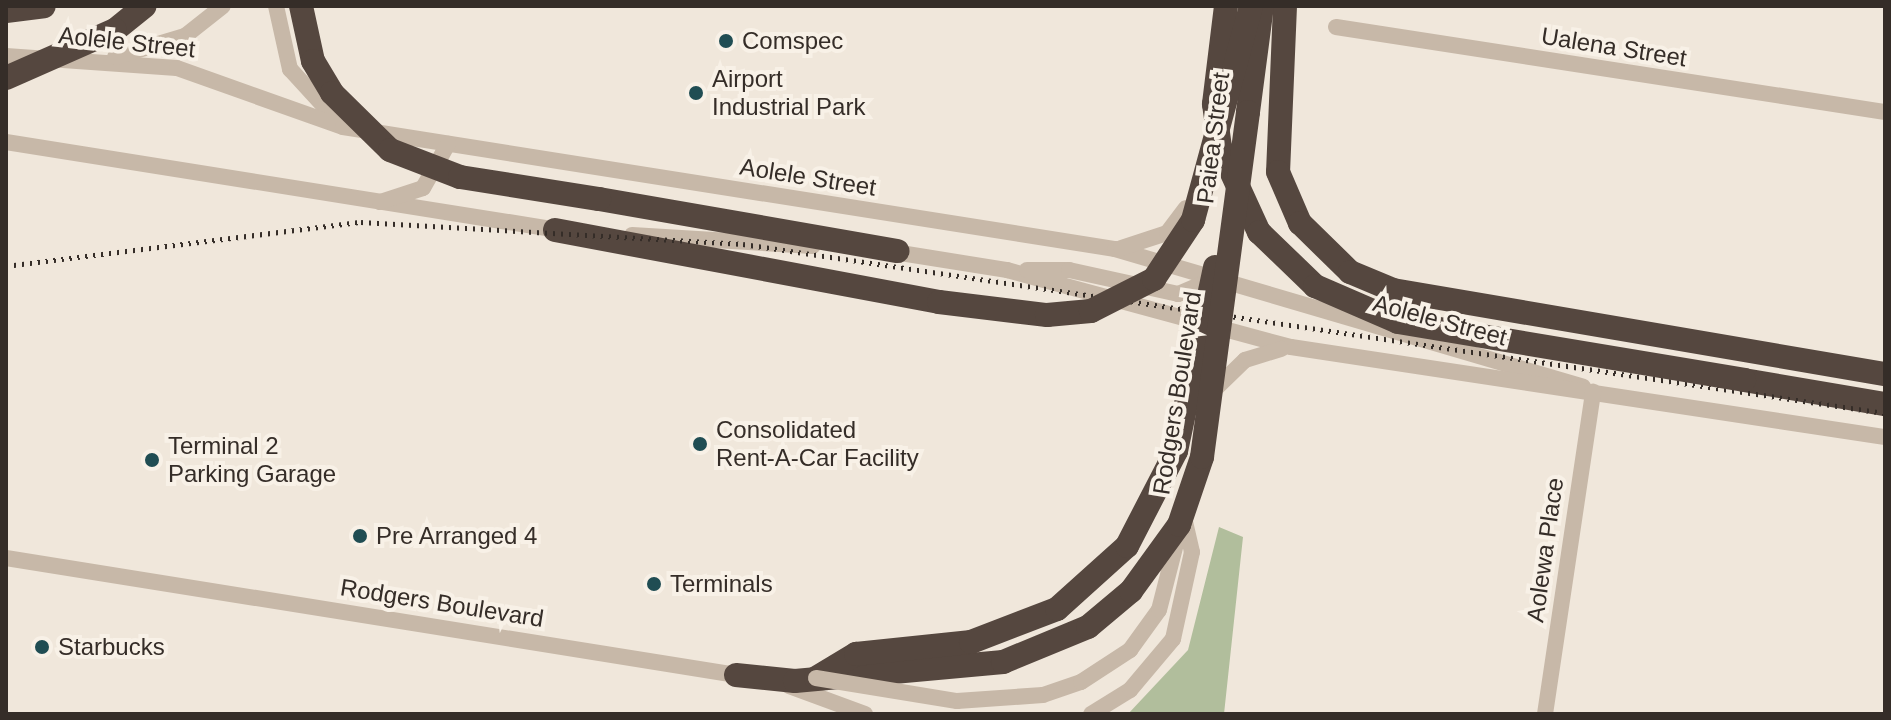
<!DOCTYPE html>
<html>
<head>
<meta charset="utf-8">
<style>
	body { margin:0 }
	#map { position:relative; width:1891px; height:720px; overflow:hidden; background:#f0e7db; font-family:Helvetica,sans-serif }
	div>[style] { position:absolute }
	.green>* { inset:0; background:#b1be9c }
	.minor>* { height:16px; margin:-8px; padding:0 8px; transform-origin:8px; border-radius:8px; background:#c7b8a8 }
	.motorway>* { height:24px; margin:-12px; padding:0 12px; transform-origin:12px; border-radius:12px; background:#55473f }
	.rail>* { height:5px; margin-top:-2.5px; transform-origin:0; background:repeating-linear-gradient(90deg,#352d28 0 2px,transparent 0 8px) }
	.minor-bridge>* { height:16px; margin:-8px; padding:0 8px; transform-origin:8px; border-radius:8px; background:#c7b8a8 }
	.motorway-bridge>* { height:24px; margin:-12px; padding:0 12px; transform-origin:12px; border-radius:12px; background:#55473f }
	.dots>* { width:22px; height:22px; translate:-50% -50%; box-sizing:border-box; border:4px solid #f8f1e7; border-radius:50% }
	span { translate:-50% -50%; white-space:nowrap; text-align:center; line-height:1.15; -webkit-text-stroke:8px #f8f1e7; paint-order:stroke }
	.poi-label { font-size:24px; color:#352d28 }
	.left { translate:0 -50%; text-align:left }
	.street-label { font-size:24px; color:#352d28 }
	.frame { position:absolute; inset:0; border:8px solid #352d28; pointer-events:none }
</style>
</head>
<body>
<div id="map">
	<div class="green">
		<i style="clip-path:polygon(1219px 527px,1243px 537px,1224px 714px,1128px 714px,1188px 650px)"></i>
	</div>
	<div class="minor">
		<i style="left:276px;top:6px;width:65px;rotate:77.5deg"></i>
		<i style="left:290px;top:69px;width:77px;rotate:47.6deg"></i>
		<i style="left:1336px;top:27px;width:556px;rotate:8.8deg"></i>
		<i style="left:6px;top:56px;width:171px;rotate:4deg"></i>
		<i style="left:177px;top:68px;width:176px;rotate:19.6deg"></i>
		<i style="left:343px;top:127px;width:782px;rotate:8.98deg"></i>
		<i style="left:1115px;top:249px;width:488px;rotate:16.4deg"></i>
		<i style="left:115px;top:57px;width:73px;rotate:-16.7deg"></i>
		<i style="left:185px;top:36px;width:48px;rotate:-38.3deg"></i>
		<i style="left:6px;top:142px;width:566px;rotate:9.05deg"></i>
		<i style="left:380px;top:202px;width:45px;rotate:-18deg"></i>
		<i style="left:423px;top:188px;width:51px;rotate:-60.4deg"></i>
		<i style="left:632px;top:235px;width:181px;rotate:3.5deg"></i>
		<i style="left:1121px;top:248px;width:48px;rotate:-18.1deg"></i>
		<i style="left:1167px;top:233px;width:31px;rotate:-53deg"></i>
		<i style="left:888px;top:251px;width:121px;rotate:9.1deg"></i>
		<i style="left:1007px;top:270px;width:294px;rotate:15.2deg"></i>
		<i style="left:1291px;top:347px;width:601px;rotate:8.62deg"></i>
		<i style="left:1027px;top:270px;width:42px"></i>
		<i style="left:1069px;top:270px;width:112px;rotate:12.4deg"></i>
		<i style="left:1178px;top:294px;width:43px;rotate:-23deg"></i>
		<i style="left:1212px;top:392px;width:46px;rotate:-44.1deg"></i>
		<i style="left:1245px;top:360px;width:38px;rotate:-17deg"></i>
		<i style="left:6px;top:558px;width:746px;rotate:9.1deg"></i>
		<i style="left:789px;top:686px;width:81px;rotate:20.2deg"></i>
		<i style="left:1043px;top:695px;width:40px;rotate:-18.9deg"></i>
		<i style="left:1081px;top:682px;width:59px;rotate:-33.1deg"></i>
		<i style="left:1130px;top:650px;width:49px;rotate:-54.1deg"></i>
		<i style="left:1159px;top:610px;width:81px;rotate:-75.6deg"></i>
		<i style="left:1091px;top:714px;width:46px;rotate:-31.6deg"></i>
		<i style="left:1130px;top:690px;width:67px;rotate:-49.9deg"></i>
		<i style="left:1173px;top:639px;width:89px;rotate:-77.7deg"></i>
		<i style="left:1192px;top:552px;width:39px;rotate:-103deg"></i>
		<i style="left:1545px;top:714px;width:326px;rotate:-81.5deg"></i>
	</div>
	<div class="motorway">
		<i style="left:1285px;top:6px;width:166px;rotate:92.4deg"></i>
		<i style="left:1278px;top:172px;width:56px;rotate:66.7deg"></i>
		<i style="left:1300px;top:223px;width:70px;rotate:44.4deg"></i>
		<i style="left:1350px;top:272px;width:47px;rotate:22.7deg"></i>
		<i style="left:1393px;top:290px;width:499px;rotate:9.7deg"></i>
		<i style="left:6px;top:11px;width:38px;rotate:-7deg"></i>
		<i style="left:115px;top:30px;width:38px;rotate:-39deg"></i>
		<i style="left:1248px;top:112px;width:107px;rotate:-82.5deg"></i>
		<i style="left:599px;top:199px;width:303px;rotate:9.9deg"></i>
		<i style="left:555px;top:230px;width:391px;rotate:10.6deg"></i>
		<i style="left:1744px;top:380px;width:143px;rotate:9.7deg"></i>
		<i style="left:736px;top:675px;width:59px;rotate:5.8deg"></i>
		<i style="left:795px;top:681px;width:209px;rotate:-5.2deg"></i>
		<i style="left:1003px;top:662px;width:92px;rotate:-22.4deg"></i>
		<i style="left:1088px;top:627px;width:56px;rotate:-39.9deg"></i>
		<i style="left:816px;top:678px;width:47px;rotate:-31deg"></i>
		<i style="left:856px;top:654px;width:116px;rotate:-6deg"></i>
		<i style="left:971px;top:642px;width:92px;rotate:-21deg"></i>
		<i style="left:1057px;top:609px;width:94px;rotate:-42deg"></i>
		<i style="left:1127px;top:546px;width:107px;rotate:-62.7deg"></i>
	</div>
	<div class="rail">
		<i style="left:6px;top:266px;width:358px;rotate:-7.1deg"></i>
		<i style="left:361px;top:222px;width:383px;rotate:3.3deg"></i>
		<i style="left:743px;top:244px;width:1154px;rotate:8.42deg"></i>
	</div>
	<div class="minor-bridge">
		<i style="left:816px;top:678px;width:143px;rotate:9.3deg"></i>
		<i style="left:957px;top:701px;width:86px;rotate:-4deg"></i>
	</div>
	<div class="motorway-bridge">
		<i style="left:301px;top:6px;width:56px;rotate:77.7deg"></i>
		<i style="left:313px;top:61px;width:37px;rotate:59deg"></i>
		<i style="left:332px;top:93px;width:81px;rotate:44.5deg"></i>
		<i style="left:390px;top:150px;width:75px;rotate:21.1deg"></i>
		<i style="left:460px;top:177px;width:141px;rotate:9deg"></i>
		<i style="left:1226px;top:6px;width:99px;rotate:97deg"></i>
		<i style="left:1214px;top:104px;width:43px;rotate:82.1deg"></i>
		<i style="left:1220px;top:147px;width:94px;rotate:65.4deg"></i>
		<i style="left:1259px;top:232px;width:78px;rotate:44deg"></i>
		<i style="left:1315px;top:286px;width:90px;rotate:23.4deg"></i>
		<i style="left:1398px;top:322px;width:351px;rotate:9.5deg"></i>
		<i style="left:6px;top:78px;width:119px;rotate:-23.8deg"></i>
		<i style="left:939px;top:302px;width:109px;rotate:6.9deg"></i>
		<i style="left:1047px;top:315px;width:44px;rotate:-5.2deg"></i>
		<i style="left:1091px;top:311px;width:71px;rotate:-26.9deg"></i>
		<i style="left:1154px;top:279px;width:71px;rotate:-56.5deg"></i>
		<i style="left:1193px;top:220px;width:222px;rotate:-74.8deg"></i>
		<i style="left:1176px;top:451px;width:188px;rotate:-78deg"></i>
		<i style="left:1131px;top:591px;width:82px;rotate:-54deg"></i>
		<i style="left:1179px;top:525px;width:72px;rotate:-71.3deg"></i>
		<i style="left:1202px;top:457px;width:348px;rotate:-82.4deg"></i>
	</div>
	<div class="dots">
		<i style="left:726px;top:41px;background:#204d53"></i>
		<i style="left:696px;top:93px;background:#204d53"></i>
		<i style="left:700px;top:444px;background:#204d53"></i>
		<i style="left:152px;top:460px;background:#204d53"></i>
		<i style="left:360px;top:536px;background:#204d53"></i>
		<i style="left:654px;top:584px;background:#204d53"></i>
		<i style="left:42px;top:647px;background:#204d53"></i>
	</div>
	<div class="poi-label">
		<span class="left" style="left:742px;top:41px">Comspec</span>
		<span class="left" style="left:712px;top:93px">Airport<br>Industrial Park</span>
		<span class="left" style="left:716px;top:444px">Consolidated<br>Rent-A-Car Facility</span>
		<span class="left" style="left:168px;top:460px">Terminal 2<br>Parking Garage</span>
		<span class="left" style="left:376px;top:536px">Pre Arranged 4</span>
		<span class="left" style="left:670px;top:584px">Terminals</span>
		<span class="left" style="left:58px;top:647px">Starbucks</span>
	</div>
	<div class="street-label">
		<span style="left:127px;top:42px;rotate:6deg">Aolele Street</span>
		<span style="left:1614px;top:47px;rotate:9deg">Ualena Street</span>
		<span style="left:1213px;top:138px;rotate:-83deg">Paiea Street</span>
		<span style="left:808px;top:177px;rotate:9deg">Aolele Street</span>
		<span style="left:1440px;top:320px;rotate:15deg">Aolele Street</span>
		<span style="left:1177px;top:393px;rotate:-81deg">Rodgers Boulevard</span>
		<span style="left:1545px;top:550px;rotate:-82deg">Aolewa Place</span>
		<span style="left:442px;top:603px;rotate:9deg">Rodgers Boulevard</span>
	</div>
	<div class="frame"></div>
</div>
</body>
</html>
